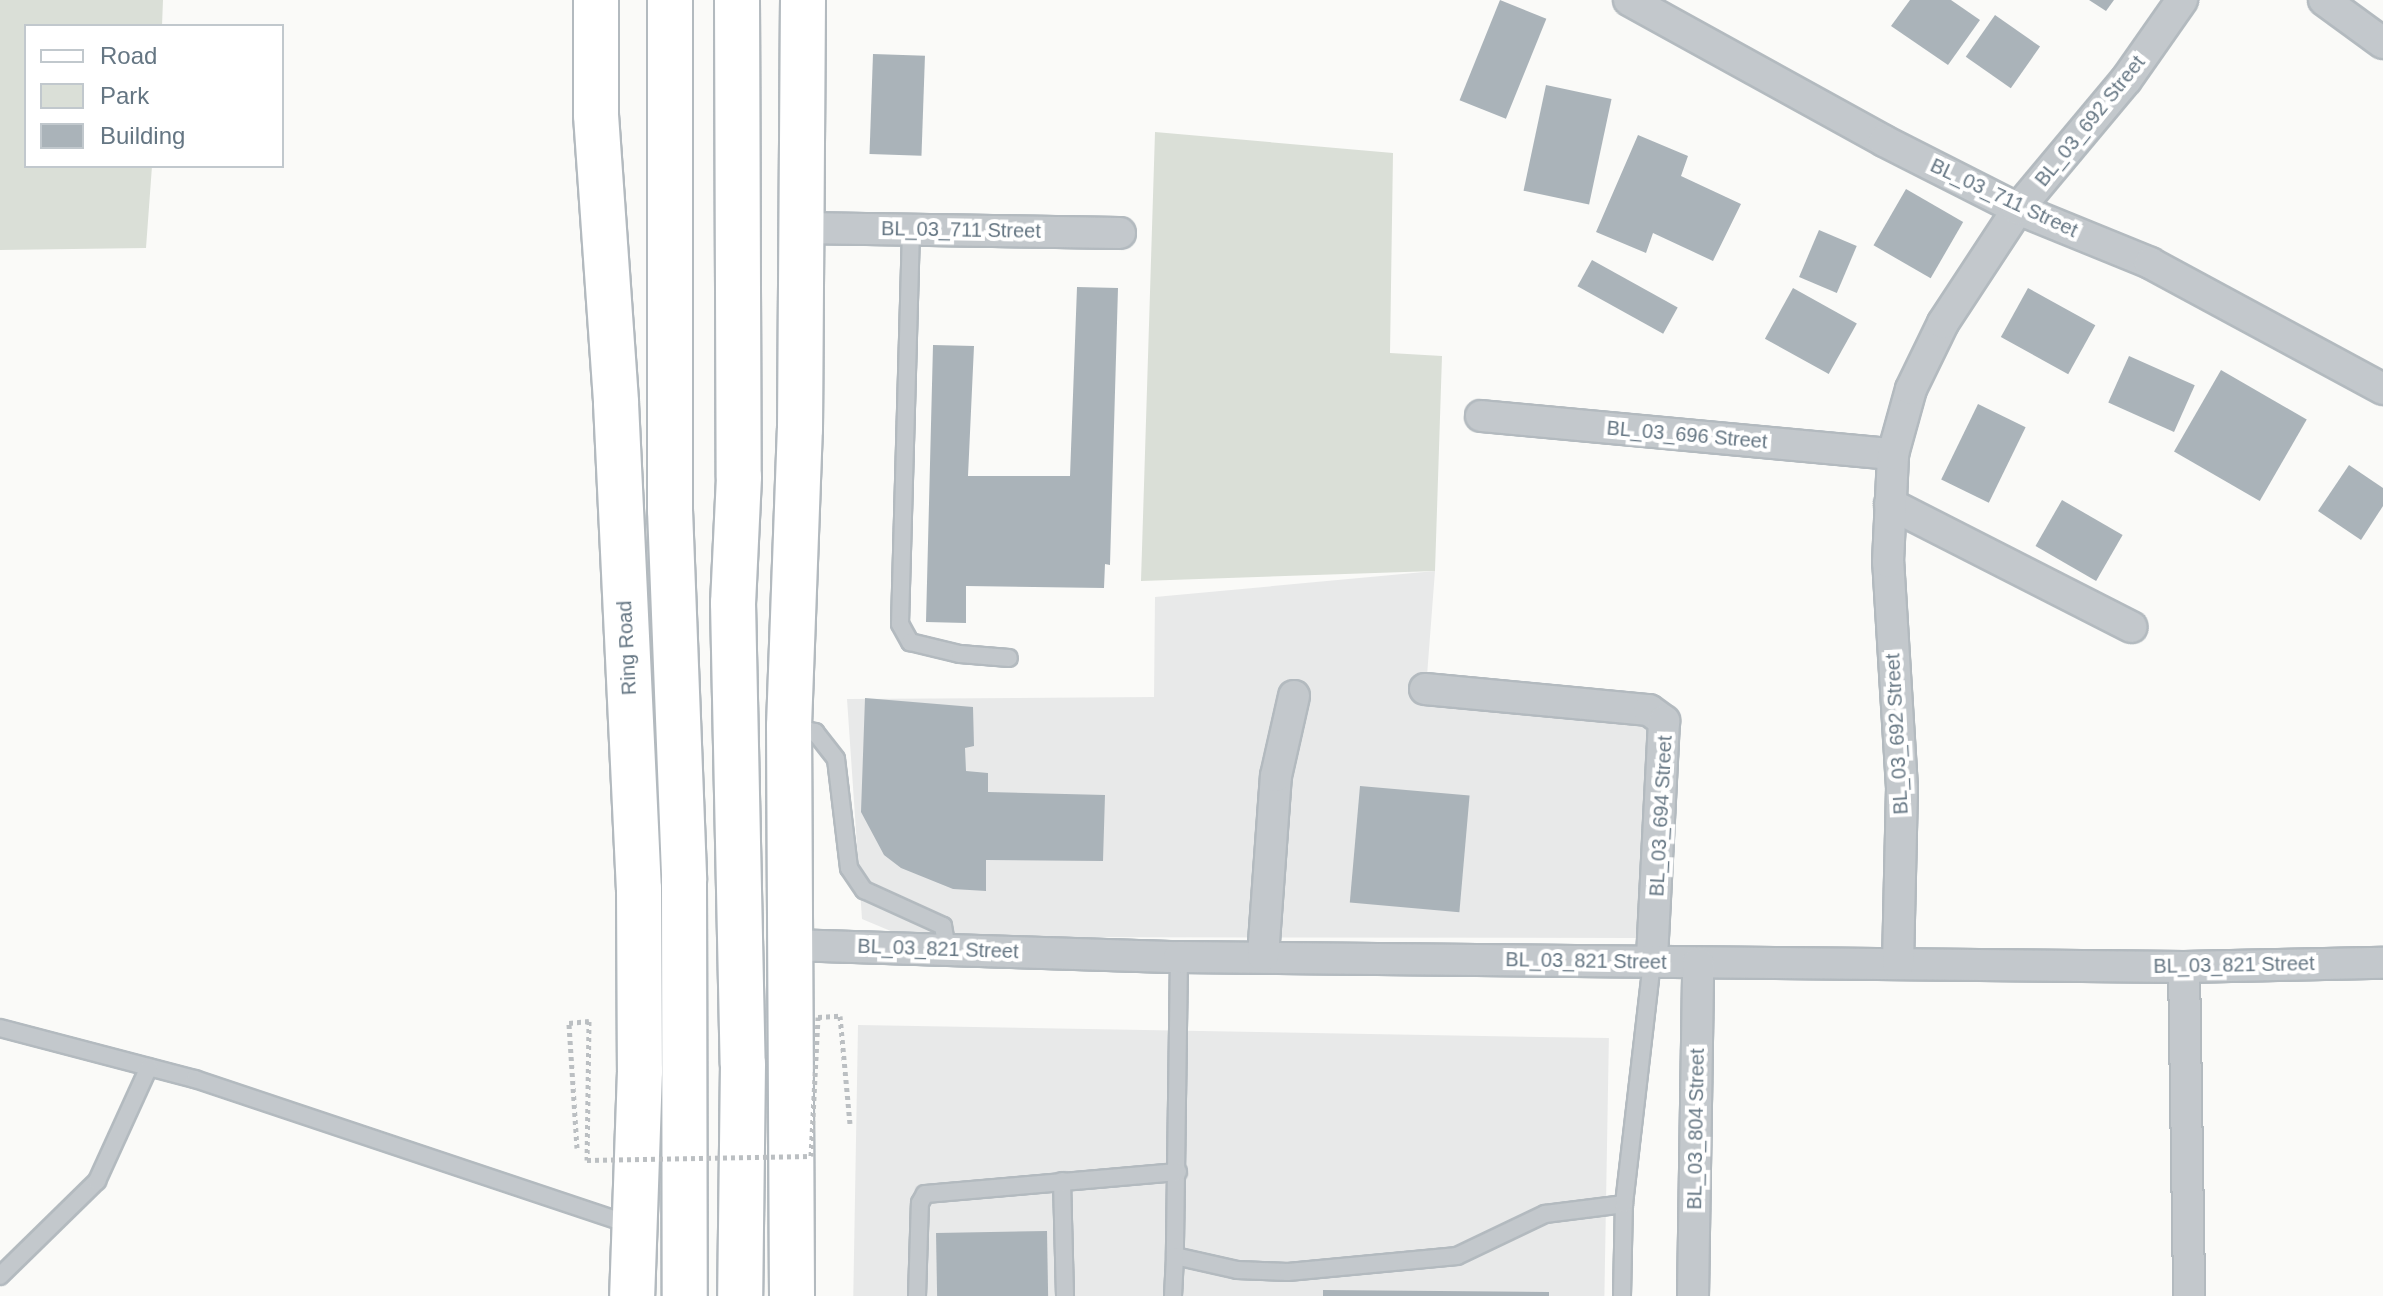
<!DOCTYPE html>
<html>
<head>
<meta charset="utf-8">
<style>
	body { margin:0 }
	#map { position:relative; width:2383px; height:1296px; overflow:hidden; background:#fafaf8; font-family:Helvetica,sans-serif }
	div>[style] { position:absolute }
	.built>* { inset:0; background:#e8e9e9; transform-origin:0 0 }
	.green>* { inset:0; background:#dadfd7 }
	.building>* { inset:0; background:#aab3b9; transform-origin:0 0 }
	.roads { filter:drop-shadow(2px 0 #b3babf) drop-shadow(-2px 0 #b3babf) drop-shadow(0 2px #b3babf) drop-shadow(0 -2px #b3babf) }
	.lane>* { height:16px; margin:-8px; padding:0 8px; transform-origin:8px; border-radius:8px; background:#c3c8cc }
	.street>* { height:30px; margin:-15px; padding:0 15px; transform-origin:15px; border-radius:15px; background:#c3c8cc }
	.secondary>* { height:44px; margin:-22px; padding:0 22px; transform-origin:22px; border-radius:22px; background:#fff }
	.highway>* { height:44px; margin:-22px; padding:0 22px; transform-origin:22px; border-radius:22px; background:#fff }
	.path-bridge>* { height:5px; margin-top:-2.5px; transform-origin:0; background:repeating-linear-gradient(90deg,#bbbfc2 0 4px,transparent 0 8px) }
	span { translate:-50% -50%; white-space:nowrap; text-align:center; line-height:1.15; -webkit-text-stroke:8px #fff; paint-order:stroke }
	.street-label { font-size:20px; color:#657683 }
	.legend { position:absolute; left:24px; top:24px; width:260px; height:144px; box-sizing:border-box; background:#fff; border:2px solid #c1c8cd; margin:0; padding:10px 14px; list-style:none; font-size:24px; color:#657683 }
	.legend li { display:flex; align-items:center; gap:16px; height:40px }
	.legend b { width:40px; border:2px solid #c1c8cd }
</style>
</head>
<body>
<div id="map">
	<div class="built">
		<i style="clip-path:polygon(1435px 571px,1426px 689px,1664px 721px,1638px 938px,1005px 937px,893px 932px,862px 919px,847px 699px,1154px 697px,1155px 597px)"></i>
		<i style="left:858px;top:1025px;width:751px;height:271px;rotate:1deg"></i>
	</div>
	<div class="green">
		<i style="clip-path:polygon(0 0,163px 0,162px 26px,26px 26px,26px 166px,152px 166px,146px 248px,0 250px)"></i>
		<i style="clip-path:polygon(1155px 132px,1393px 153px,1390px 353px,1442px 356px,1435px 571px,1141px 581px)"></i>
	</div>
	<div class="building">
		<i style="left:1500px;top:0;width:50px;height:108px;rotate:22deg"></i>
		<i style="clip-path:polygon(1910px 0,1951px 0,1980px 20px,1948px 65px,1891px 26px)"></i>
		<i style="clip-path:polygon(2089px 0,2114px 0,2106px 11px)"></i>
		<i style="left:1995px;top:15px;width:55px;height:51px;rotate:35deg"></i>
		<i style="left:873px;top:54px;width:52px;height:100px;rotate:2deg"></i>
		<i style="left:1546px;top:85px;width:67px;height:108px;rotate:12deg"></i>
		<i style="clip-path:polygon(1638px 135px,1688px 156px,1681px 176px,1741px 204px,1713px 261px,1653px 233px,1646px 253px,1596px 232px)"></i>
		<i style="left:1906px;top:189px;width:66px;height:65px;rotate:30deg"></i>
		<i style="left:1819px;top:230px;width:41px;height:51px;rotate:23deg"></i>
		<i style="left:1592px;top:260px;width:98px;height:30px;rotate:29deg"></i>
		<i style="clip-path:polygon(1077px 287px,1118px 288px,1110px 565px,1105px 564px,1104px 588px,966px 586px,966px 623px,926px 622px,933px 345px,974px 346px,968px 476px,1070px 476px)"></i>
		<i style="left:1793px;top:288px;width:73px;height:58px;rotate:29deg"></i>
		<i style="left:2028px;top:288px;width:77px;height:56px;rotate:29deg"></i>
		<i style="left:2129px;top:356px;width:72px;height:51px;rotate:24deg"></i>
		<i style="left:2221px;top:370px;width:99px;height:94px;rotate:30deg"></i>
		<i style="left:1978px;top:404px;width:53px;height:84px;rotate:26deg"></i>
		<i style="clip-path:polygon(2349px 465px,2383px 488px,2383px 506px,2361px 540px,2318px 511px)"></i>
		<i style="left:2062px;top:500px;width:70px;height:53px;rotate:30deg"></i>
		<i style="clip-path:polygon(865px 698px,973px 707px,974px 746px,965px 748px,966px 771px,988px 773px,988px 792px,1105px 795px,1103px 861px,986px 860px,986px 891px,953px 889px,901px 868px,884px 855px,861px 812px)"></i>
		<i style="left:1360px;top:786px;width:110px;height:117px;rotate:5deg"></i>
		<i style="left:1047px;top:1231px;width:65px;height:111px;rotate:89deg"></i>
		<i style="clip-path:polygon(1323px 1290px,1549px 1292px,1549px 1296px,1323px 1296px)"></i>
	</div>
	<div class="roads">
		<div class="lane">
			<i style="left:911px;top:230px;width:394px;rotate:91.6deg"></i>
			<i style="left:900px;top:624px;width:21px;rotate:61deg"></i>
			<i style="left:910px;top:642px;width:51px;rotate:13.5deg"></i>
			<i style="left:960px;top:654px;width:49px;rotate:4.7deg"></i>
			<i style="left:791px;top:727px;width:25px;rotate:12deg"></i>
			<i style="left:815px;top:732px;width:34px;rotate:52deg"></i>
			<i style="left:836px;top:759px;width:110px;rotate:83.2deg"></i>
			<i style="left:849px;top:868px;width:27px;rotate:56deg"></i>
			<i style="left:864px;top:890px;width:87px;rotate:24.5deg"></i>
			<i style="left:943px;top:926px;width:23px;rotate:80deg"></i>
			<i style="left:1179px;top:957px;width:299px;rotate:90.8deg"></i>
			<i style="left:1175px;top:1256px;width:64px;rotate:12.7deg"></i>
			<i style="left:1237px;top:1270px;width:51px;rotate:2.2deg"></i>
			<i style="left:1288px;top:1272px;width:170px;rotate:-5.4deg"></i>
			<i style="left:1457px;top:1256px;width:98px;rotate:-25.5deg"></i>
			<i style="left:1545px;top:1214px;width:80px;rotate:-7.2deg"></i>
			<i style="left:0;top:1028px;width:202px;rotate:14.7deg"></i>
			<i style="left:195px;top:1079px;width:460px;rotate:18.5deg"></i>
			<i style="left:1062px;top:1181px;width:115px;rotate:88.5deg"></i>
			<i style="left:0;top:1276px;width:136px;rotate:-44.4deg"></i>
			<i style="left:97px;top:1181px;width:125px;rotate:-65.5deg"></i>
			<i style="left:917px;top:1296px;width:93px;rotate:-88.2deg"></i>
			<i style="left:920px;top:1203px;width:10px;rotate:-61deg"></i>
			<i style="left:925px;top:1194px;width:254px;rotate:-5deg"></i>
			<i style="left:1173px;top:1296px;width:40px;rotate:-87.1deg"></i>
			<i style="left:1622px;top:1296px;width:92px;rotate:-88.8deg"></i>
			<i style="left:1624px;top:1204px;width:244px;rotate:-83.4deg"></i>
		</div>
		<div class="street">
			<i style="left:1629px;top:0;width:291px;rotate:28.9deg"></i>
			<i style="left:1884px;top:141px;width:150px;rotate:26.9deg"></i>
			<i style="left:2018px;top:209px;width:143px;rotate:22.2deg"></i>
			<i style="left:2150px;top:263px;width:265px;rotate:28.4deg"></i>
			<i style="left:2324px;top:0;width:73px;rotate:36.1deg"></i>
			<i style="left:802px;top:228px;width:318px;rotate:0.9deg"></i>
			<i style="left:1481px;top:416px;width:414px;rotate:5.3deg"></i>
			<i style="left:1890px;top:504px;width:271px;rotate:27deg"></i>
			<i style="left:1425px;top:689px;width:225px;rotate:5.4deg"></i>
			<i style="left:1649px;top:710px;width:19px;rotate:36deg"></i>
			<i style="left:1664px;top:721px;width:241px;rotate:92.9deg"></i>
			<i style="left:789px;top:945px;width:390px;rotate:1.8deg"></i>
			<i style="left:1179px;top:957px;width:1005px;rotate:0.57deg"></i>
			<i style="left:2184px;top:967px;width:199px;rotate:-1.2deg"></i>
			<i style="left:1263px;top:956px;width:180px;rotate:-85.9deg"></i>
			<i style="left:1276px;top:776px;width:82px;rotate:-77.3deg"></i>
			<i style="left:1898px;top:964px;width:176px;rotate:-88.7deg"></i>
			<i style="left:1902px;top:788px;width:226px;rotate:-93.5deg"></i>
			<i style="left:1888px;top:562px;width:108px;rotate:-87.3deg"></i>
			<i style="left:1893px;top:454px;width:67px;rotate:-74.5deg"></i>
			<i style="left:1911px;top:389px;width:73px;rotate:-64.1deg"></i>
			<i style="left:1943px;top:323px;width:136px;rotate:-56.7deg"></i>
			<i style="left:2018px;top:209px;width:168px;rotate:-50.1deg"></i>
			<i style="left:2126px;top:80px;width:98px;rotate:-55deg"></i>
			<i style="left:2184px;top:967px;width:329px;rotate:89.1deg"></i>
			<i style="left:1693px;top:1296px;width:333px;rotate:-89.1deg"></i>
		</div>
		<div class="secondary">
			<i style="left:596px;top:0;width:115px;rotate:90deg"></i>
			<i style="left:596px;top:115px;width:289px;rotate:86deg"></i>
			<i style="left:616px;top:403px;width:487px;rotate:87.3deg"></i>
			<i style="left:639px;top:889px;width:182px;rotate:89.7deg"></i>
			<i style="left:640px;top:1071px;width:225px;rotate:92deg"></i>
			<i style="left:792px;top:1296px;width:570px;rotate:-90.3deg"></i>
			<i style="left:789px;top:726px;width:297px;rotate:-87.9deg"></i>
			<i style="left:800px;top:429px;width:429px;rotate:-89.6deg"></i>
		</div>
		<div class="highway">
			<i style="left:670px;top:0;width:510px;rotate:90deg"></i>
			<i style="left:670px;top:510px;width:370px;rotate:87.8deg"></i>
			<i style="left:684px;top:880px;width:416px;rotate:89.9deg"></i>
			<i style="left:737px;top:0;width:477px;rotate:89.8deg"></i>
			<i style="left:739px;top:477px;width:126px;rotate:92.7deg"></i>
			<i style="left:733px;top:603px;width:461px;rotate:88.8deg"></i>
			<i style="left:743px;top:1064px;width:232px;rotate:90.7deg"></i>
		</div>
	</div>
	<div class="path-bridge">
		<i style="left:577px;top:1148px;width:125px;rotate:-93.7deg"></i>
		<i style="left:569px;top:1023px;width:20px;rotate:-6deg"></i>
		<i style="left:589px;top:1021px;width:139px;rotate:90.8deg"></i>
		<i style="left:587px;top:1160px;width:224px;rotate:-1deg"></i>
		<i style="left:811px;top:1156px;width:139px;rotate:-87.1deg"></i>
		<i style="left:818px;top:1017px;width:22px;rotate:-3deg"></i>
		<i style="left:840px;top:1016px;width:108px;rotate:84.7deg"></i>
	</div>
	<div class="street-label">
		<span style="left:2090px;top:121px;rotate:-51deg">BL_03_692 Street</span>
		<span style="left:2004px;top:198px;rotate:25deg">BL_03_711 Street</span>
		<span style="left:961px;top:230px;rotate:1deg">BL_03_711 Street</span>
		<span style="left:1687px;top:435px;rotate:5deg">BL_03_696 Street</span>
		<span style="left:627px;top:648px;rotate:-93deg">Ring Road</span>
		<span style="left:1897px;top:734px;rotate:-93deg">BL_03_692 Street</span>
		<span style="left:1661px;top:816px;rotate:-87deg">BL_03_694 Street</span>
		<span style="left:938px;top:949px;rotate:2deg">BL_03_821 Street</span>
		<span style="left:1586px;top:961px;rotate:1deg">BL_03_821 Street</span>
		<span style="left:2234px;top:965px;rotate:-1deg">BL_03_821 Street</span>
		<span style="left:1696px;top:1129px;rotate:-89deg">BL_03_804 Street</span>
	</div>
	<ul class="legend">
	<li><b style="height:10px;background:#fff"></b>Road</li>
	<li><b style="height:22px;background:#dadfd7"></b>Park</li>
	<li><b style="height:22px;background:#aab3b9"></b>Building</li>
	</ul>
</div>
</body>
</html>
